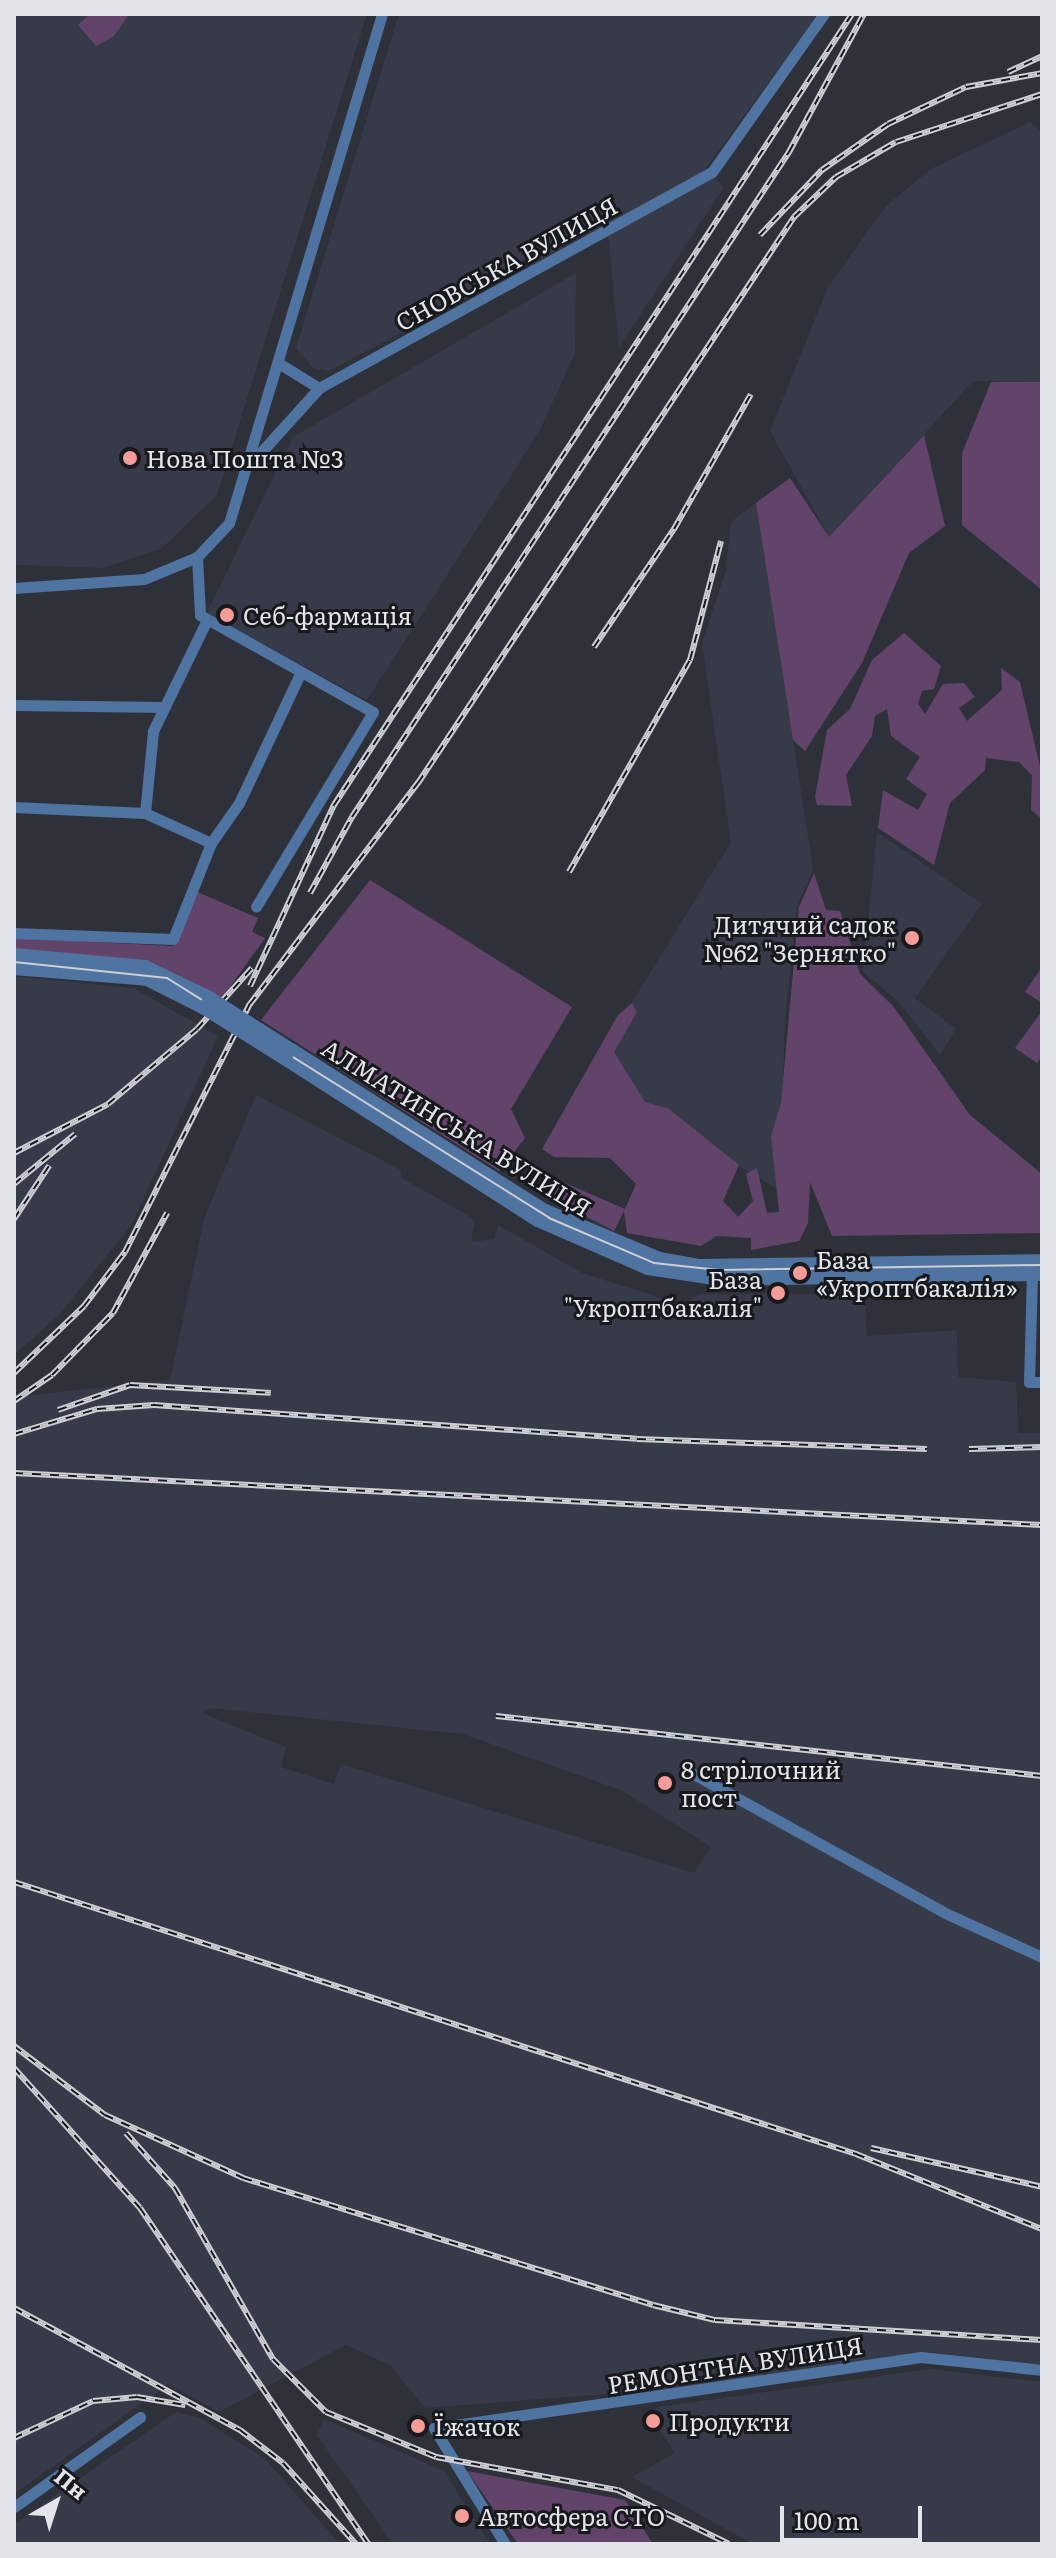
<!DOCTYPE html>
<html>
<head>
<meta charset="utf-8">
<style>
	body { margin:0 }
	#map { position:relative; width:1056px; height:2558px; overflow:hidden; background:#2f313a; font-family:Literata,serif }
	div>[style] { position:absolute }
	.built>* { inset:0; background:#373a48 }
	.green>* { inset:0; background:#62446b }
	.minor>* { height:11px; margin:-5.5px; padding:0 5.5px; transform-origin:5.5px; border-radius:5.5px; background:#5074a1 }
	.tertiary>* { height:14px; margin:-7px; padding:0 7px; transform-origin:7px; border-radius:7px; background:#5074a1 }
	.tram>* { height:2px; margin:-1px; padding:0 1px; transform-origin:1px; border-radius:1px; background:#cecfd5 }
	.rail>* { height:6px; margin-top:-3px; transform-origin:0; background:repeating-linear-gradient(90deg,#18191d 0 9px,#cecfd5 0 18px); box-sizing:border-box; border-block:2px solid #cecfd5 }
	.tertiary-bridge>* { height:14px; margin:-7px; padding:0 7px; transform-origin:7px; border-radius:7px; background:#5074a1 }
	.dots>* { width:22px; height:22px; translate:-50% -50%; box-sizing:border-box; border:4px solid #18191d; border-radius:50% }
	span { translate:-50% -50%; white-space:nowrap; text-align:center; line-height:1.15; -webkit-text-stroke:6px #18191d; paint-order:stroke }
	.street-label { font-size:24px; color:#e4e5eb }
	.poi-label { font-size:24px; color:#e4e5eb }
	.left { translate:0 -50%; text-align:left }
	.right { translate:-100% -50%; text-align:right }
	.frame { position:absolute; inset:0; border:16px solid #e4e5eb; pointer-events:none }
	.north { position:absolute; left:16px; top:2462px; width:80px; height:80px; -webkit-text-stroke:6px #18191d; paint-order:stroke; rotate:39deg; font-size:22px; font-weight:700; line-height:32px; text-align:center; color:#e4e5eb }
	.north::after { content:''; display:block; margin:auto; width:28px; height:36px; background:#e4e5eb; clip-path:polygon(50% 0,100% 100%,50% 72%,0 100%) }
	.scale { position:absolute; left:780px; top:2506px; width:142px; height:36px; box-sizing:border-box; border:4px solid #e4e5eb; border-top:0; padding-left:10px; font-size:24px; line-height:28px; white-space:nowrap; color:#e4e5eb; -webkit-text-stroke:6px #18191d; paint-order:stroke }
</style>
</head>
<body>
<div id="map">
	<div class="built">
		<i style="clip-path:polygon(14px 14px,367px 14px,217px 495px,162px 548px,103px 568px,14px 565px)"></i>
		<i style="clip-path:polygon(399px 14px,818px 14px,706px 168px,724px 187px,619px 347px,607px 224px,329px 371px,313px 368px,296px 348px)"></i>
		<i style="clip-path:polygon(1030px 122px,1042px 132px,1042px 382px,973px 381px,829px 537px,770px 431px,827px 289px,885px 207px,931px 169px)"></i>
		<i style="clip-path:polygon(576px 273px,575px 353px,539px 432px,367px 700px,206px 614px,293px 437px)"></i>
		<i style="clip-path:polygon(756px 503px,813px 869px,797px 906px,785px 1019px,780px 1191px,589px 1072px,731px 842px,702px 643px,726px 570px,731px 522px)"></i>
		<i style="clip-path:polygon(877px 832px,982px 904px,915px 998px,956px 1029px,940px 1055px,899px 1002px,863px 972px)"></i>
		<i style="clip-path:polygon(14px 976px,133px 988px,218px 1036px,132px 1224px,59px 1315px,14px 1355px)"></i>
		<i style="clip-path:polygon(evenodd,256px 1095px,401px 1170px,401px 1178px,466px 1214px,475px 1221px,471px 1242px,494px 1239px,498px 1225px,582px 1273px,684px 1305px,699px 1294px,864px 1294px,867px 1336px,957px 1330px,958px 1377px,1016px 1382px,1018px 1433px,1042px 1433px,1042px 2367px,931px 2352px,697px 2387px,425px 2408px,390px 2365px,346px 2345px,219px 2412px,169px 2384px,14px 2494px,14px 1397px,170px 1380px,205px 1216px,256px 1095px,211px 1708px,463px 1734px,623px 1791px,711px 1847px,694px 1873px,341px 1764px,334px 1784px,281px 1767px,286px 1747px,202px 1713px,211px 1708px)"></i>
		<i style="clip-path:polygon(930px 2369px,1042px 2382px,1042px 2544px,753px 2544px,632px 2477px,675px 2453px,650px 2413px,658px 2407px)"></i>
		<i style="clip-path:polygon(176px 2412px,200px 2418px,264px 2458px,340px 2544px,14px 2544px,14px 2524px)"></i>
		<i style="clip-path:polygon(324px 2419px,444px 2471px,490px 2544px,393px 2544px,317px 2435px)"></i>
	</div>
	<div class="green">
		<i style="clip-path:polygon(90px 14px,129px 14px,114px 36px,96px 46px,78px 25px)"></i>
		<i style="clip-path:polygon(991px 382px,1042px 382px,1042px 590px,962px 525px,962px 453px)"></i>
		<i style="clip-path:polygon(924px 435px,945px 526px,909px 553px,862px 663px,805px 751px,793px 740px,756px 503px,790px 478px,829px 537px)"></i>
		<i style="clip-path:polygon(904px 633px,941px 666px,934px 689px,922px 691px,918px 704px,925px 714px,943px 684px,964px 683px,975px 697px,959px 708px,967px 721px,1002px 690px,1001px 668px,1020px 682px,1042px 775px,1042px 819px,1031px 810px,1032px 775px,1019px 762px,986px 758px,985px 770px,950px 803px,934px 865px,878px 828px,883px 790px,918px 810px,927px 794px,906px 779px,920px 757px,891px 736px,887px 709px,875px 716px,872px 736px,846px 775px,852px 806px,817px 805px,815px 797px,827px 730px,850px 709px,872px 660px)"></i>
		<i style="clip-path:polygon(814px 873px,826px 910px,840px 911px,860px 974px,893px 1006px,970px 1115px,1042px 1174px,1042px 1233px,832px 1236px,810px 1182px,808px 1223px,799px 1241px,751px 1250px,751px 1238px,717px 1236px,701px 1246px,627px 1233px,624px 1211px,614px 1231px,537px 1191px,547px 1175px,625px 1209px,636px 1184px,610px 1158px,554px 1157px,542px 1149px,618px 1015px,632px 1003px,637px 1012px,614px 1052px,645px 1102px,669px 1109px,739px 1165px,723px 1201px,738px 1217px,753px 1201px,746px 1174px,757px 1168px,767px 1213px,779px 1212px,771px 1136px,781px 1103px,799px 907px)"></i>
		<i style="clip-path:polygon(370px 880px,572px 1007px,511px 1109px,525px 1138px,499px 1171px,261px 1020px)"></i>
		<i style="clip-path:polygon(195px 891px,258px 918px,252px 932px,265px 938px,220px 1001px,151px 964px,14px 950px,14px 938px,173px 946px)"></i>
		<i style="clip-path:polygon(1042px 967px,1042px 1003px,1025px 992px)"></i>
		<i style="clip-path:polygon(1042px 1011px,1042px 1056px,1037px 1063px,1015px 1048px)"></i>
		<i style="clip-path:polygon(467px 2471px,625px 2500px,653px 2544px,518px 2544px)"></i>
	</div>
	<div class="minor">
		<i style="left:280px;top:364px;width:46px;rotate:31.6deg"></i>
		<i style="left:254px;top:460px;width:97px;rotate:-47.9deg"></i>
		<i style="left:319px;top:388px;width:448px;rotate:-28.8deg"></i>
		<i style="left:712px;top:172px;width:194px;rotate:-54.7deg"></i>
		<i style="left:197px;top:557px;width:58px;rotate:87deg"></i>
		<i style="left:200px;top:615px;width:198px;rotate:29.3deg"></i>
		<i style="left:373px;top:712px;width:227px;rotate:121deg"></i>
		<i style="left:14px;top:588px;width:130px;rotate:-4deg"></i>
		<i style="left:144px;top:579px;width:57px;rotate:-22.5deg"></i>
		<i style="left:197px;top:557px;width:47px;rotate:-46.7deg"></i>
		<i style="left:229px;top:523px;width:531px;rotate:-73.27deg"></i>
		<i style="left:14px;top:705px;width:150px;rotate:0.8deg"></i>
		<i style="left:14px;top:807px;width:131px;rotate:2.6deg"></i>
		<i style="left:145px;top:813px;width:72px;rotate:24.4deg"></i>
		<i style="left:145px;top:813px;width:82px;rotate:-84.4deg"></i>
		<i style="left:153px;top:731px;width:123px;rotate:-64.1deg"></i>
		<i style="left:14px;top:933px;width:159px;rotate:2.2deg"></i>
		<i style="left:173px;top:939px;width:103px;rotate:-68.4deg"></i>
		<i style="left:211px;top:843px;width:49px;rotate:-55deg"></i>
		<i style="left:239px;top:803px;width:143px;rotate:-64.7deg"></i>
		<i style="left:1032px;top:1275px;width:107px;rotate:91.6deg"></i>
		<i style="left:1029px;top:1382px;width:13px"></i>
		<i style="left:690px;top:1772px;width:291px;rotate:28.9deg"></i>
		<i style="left:945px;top:1913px;width:107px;rotate:24.4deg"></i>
		<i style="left:14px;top:2507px;width:155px;rotate:-35.5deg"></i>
		<i style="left:505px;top:2544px;width:136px;rotate:-121.5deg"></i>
		<i style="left:434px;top:2428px;width:492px;rotate:-8.3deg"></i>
		<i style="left:921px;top:2357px;width:122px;rotate:6.1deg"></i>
	</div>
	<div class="tertiary">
		<i style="left:14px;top:955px;width:132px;rotate:5.2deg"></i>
		<i style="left:145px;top:967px;width:71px;rotate:25.8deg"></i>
		<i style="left:14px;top:968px;width:133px;rotate:4.7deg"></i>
		<i style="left:147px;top:979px;width:63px;rotate:26.6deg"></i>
		<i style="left:291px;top:1050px;width:301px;rotate:32.4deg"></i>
		<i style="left:545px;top:1211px;width:124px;rotate:22.8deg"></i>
		<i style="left:659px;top:1259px;width:40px;rotate:10deg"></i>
		<i style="left:698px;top:1266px;width:344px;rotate:-0.8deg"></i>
		<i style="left:286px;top:1059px;width:299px;rotate:32.6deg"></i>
		<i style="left:538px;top:1220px;width:120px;rotate:23.6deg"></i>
		<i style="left:648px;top:1268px;width:74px;rotate:8.6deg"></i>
		<i style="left:721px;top:1279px;width:321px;rotate:-0.9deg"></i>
	</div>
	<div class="tram">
		<i style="left:14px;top:962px;width:154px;rotate:6deg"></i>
		<i style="left:167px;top:978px;width:451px;rotate:32.1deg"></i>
		<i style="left:549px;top:1218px;width:114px;rotate:23.2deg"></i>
		<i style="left:654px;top:1263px;width:65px;rotate:6.1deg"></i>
		<i style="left:719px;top:1270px;width:323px;rotate:-0.9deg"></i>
	</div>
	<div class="rail">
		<i style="left:1008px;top:72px;width:38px;rotate:-25deg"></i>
		<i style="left:760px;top:235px;width:90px;rotate:-46.4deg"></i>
		<i style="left:822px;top:170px;width:80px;rotate:-34.9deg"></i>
		<i style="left:888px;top:124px;width:86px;rotate:-25.4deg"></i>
		<i style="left:966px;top:87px;width:77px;rotate:-10.4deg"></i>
		<i style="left:594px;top:647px;width:143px;rotate:-55.9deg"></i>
		<i style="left:674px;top:529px;width:155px;rotate:-60.3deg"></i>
		<i style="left:569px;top:872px;width:244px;rotate:-60.3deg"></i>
		<i style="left:690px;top:660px;width:123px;rotate:-75.4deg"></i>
		<i style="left:310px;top:893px;width:87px;rotate:-61.1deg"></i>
		<i style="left:352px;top:817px;width:796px;rotate:-56.69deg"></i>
		<i style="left:789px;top:152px;width:157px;rotate:-61.5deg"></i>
		<i style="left:250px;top:986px;width:200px;rotate:-65.1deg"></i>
		<i style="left:334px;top:805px;width:946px;rotate:-56.78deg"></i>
		<i style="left:14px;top:1153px;width:106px;rotate:-27.5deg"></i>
		<i style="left:108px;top:1104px;width:116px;rotate:-40.1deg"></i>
		<i style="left:197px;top:1029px;width:82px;rotate:-48deg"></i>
		<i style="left:14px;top:1184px;width:79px;rotate:-39.3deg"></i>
		<i style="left:14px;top:1219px;width:64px;rotate:-56.6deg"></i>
		<i style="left:14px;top:1373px;width:97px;rotate:-43.7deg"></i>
		<i style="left:84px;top:1306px;width:68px;rotate:-52.8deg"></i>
		<i style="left:125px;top:1252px;width:278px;rotate:-63.3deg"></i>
		<i style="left:250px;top:1004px;width:278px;rotate:-52.8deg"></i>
		<i style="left:418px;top:783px;width:680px;rotate:-56.4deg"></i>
		<i style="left:794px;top:217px;width:58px;rotate:-43.6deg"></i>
		<i style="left:836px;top:177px;width:69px;rotate:-30.3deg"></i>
		<i style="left:896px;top:142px;width:154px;rotate:-18.2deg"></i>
		<i style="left:14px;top:1401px;width:46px;rotate:-34.4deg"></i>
		<i style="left:52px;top:1375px;width:87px;rotate:-45.5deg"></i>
		<i style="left:113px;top:1313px;width:114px;rotate:-61.6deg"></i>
		<i style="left:58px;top:1410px;width:76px;rotate:-19.1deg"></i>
		<i style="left:130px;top:1385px;width:141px;rotate:3.2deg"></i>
		<i style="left:14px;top:1434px;width:87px;rotate:-16.8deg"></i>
		<i style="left:97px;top:1409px;width:57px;rotate:-4deg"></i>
		<i style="left:154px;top:1405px;width:484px;rotate:4deg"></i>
		<i style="left:637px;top:1439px;width:290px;rotate:2deg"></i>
		<i style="left:969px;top:1449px;width:73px;rotate:-1.6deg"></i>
		<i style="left:14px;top:1473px;width:1029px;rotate:2.9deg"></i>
		<i style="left:496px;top:1716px;width:549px;rotate:6.27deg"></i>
		<i style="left:14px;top:1882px;width:885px;rotate:17.9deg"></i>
		<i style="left:856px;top:2154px;width:201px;rotate:22deg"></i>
		<i style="left:14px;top:2046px;width:114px;rotate:37.2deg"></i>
		<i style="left:105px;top:2115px;width:152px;rotate:24.5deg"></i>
		<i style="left:243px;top:2178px;width:429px;rotate:17.2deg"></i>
		<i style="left:653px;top:2305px;width:64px;rotate:13.6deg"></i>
		<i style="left:715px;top:2320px;width:328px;rotate:3.5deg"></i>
		<i style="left:14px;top:2068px;width:188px;rotate:48deg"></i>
		<i style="left:140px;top:2208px;width:406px;rotate:55.8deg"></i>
		<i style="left:126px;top:2133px;width:74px;rotate:48.3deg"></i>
		<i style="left:175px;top:2188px;width:197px;rotate:60.2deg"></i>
		<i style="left:273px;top:2359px;width:75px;rotate:45deg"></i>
		<i style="left:326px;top:2412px;width:119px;rotate:22.2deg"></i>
		<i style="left:436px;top:2457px;width:185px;rotate:10.3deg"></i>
		<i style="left:618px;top:2490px;width:123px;rotate:25.9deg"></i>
		<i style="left:871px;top:2148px;width:175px;rotate:12.8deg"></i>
		<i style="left:14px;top:2308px;width:257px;rotate:28.4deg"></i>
		<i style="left:240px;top:2430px;width:54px;rotate:37.5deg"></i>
		<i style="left:283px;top:2463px;width:109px;rotate:48deg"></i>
		<i style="left:14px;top:2438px;width:87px;rotate:-25.1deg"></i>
		<i style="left:93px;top:2401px;width:44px;rotate:-5.2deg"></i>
		<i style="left:137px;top:2397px;width:49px;rotate:9.5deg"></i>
	</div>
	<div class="tertiary-bridge">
		<i style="left:209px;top:998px;width:97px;rotate:32.4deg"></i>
		<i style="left:203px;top:1007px;width:98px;rotate:32.1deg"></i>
	</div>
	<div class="dots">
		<i style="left:130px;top:458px;background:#f59b98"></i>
		<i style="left:227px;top:615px;background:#f59b98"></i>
		<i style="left:912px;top:938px;background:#f59b98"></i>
		<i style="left:800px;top:1273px;background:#f59b98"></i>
		<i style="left:778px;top:1293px;background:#f59b98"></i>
		<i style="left:665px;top:1783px;background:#f59b98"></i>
		<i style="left:653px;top:2421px;background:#f59b98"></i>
		<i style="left:418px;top:2426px;background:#f59b98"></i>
		<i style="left:462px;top:2516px;background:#f59b98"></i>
	</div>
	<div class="street-label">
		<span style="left:506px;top:263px;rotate:-29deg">СНОВСЬКА ВУЛИЦЯ</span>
		<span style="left:457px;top:1127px;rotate:32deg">АЛМАТИНСЬКА ВУЛИЦЯ</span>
		<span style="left:735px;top:2364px;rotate:-9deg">РЕМОНТНА ВУЛИЦЯ</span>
	</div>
	<div class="poi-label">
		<span class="left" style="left:146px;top:458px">Нова Пошта №3</span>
		<span class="left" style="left:243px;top:615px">Себ-фармація</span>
		<span class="right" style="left:896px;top:938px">Дитячий садок<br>№62 "Зернятко"</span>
		<span class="left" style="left:816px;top:1273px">База<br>«Укроптбакалія»</span>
		<span class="right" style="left:762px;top:1293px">База<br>"Укроптбакалія"</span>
		<span class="left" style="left:681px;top:1783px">8 стрілочний<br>пост</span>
		<span class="left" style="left:669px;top:2421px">Продукти</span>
		<span class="left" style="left:434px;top:2426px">Їжачок</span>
		<span class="left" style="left:478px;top:2516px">Автосфера СТО</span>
	</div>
	<div class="frame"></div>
	<div class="north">Пн</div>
	<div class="scale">100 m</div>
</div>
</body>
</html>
